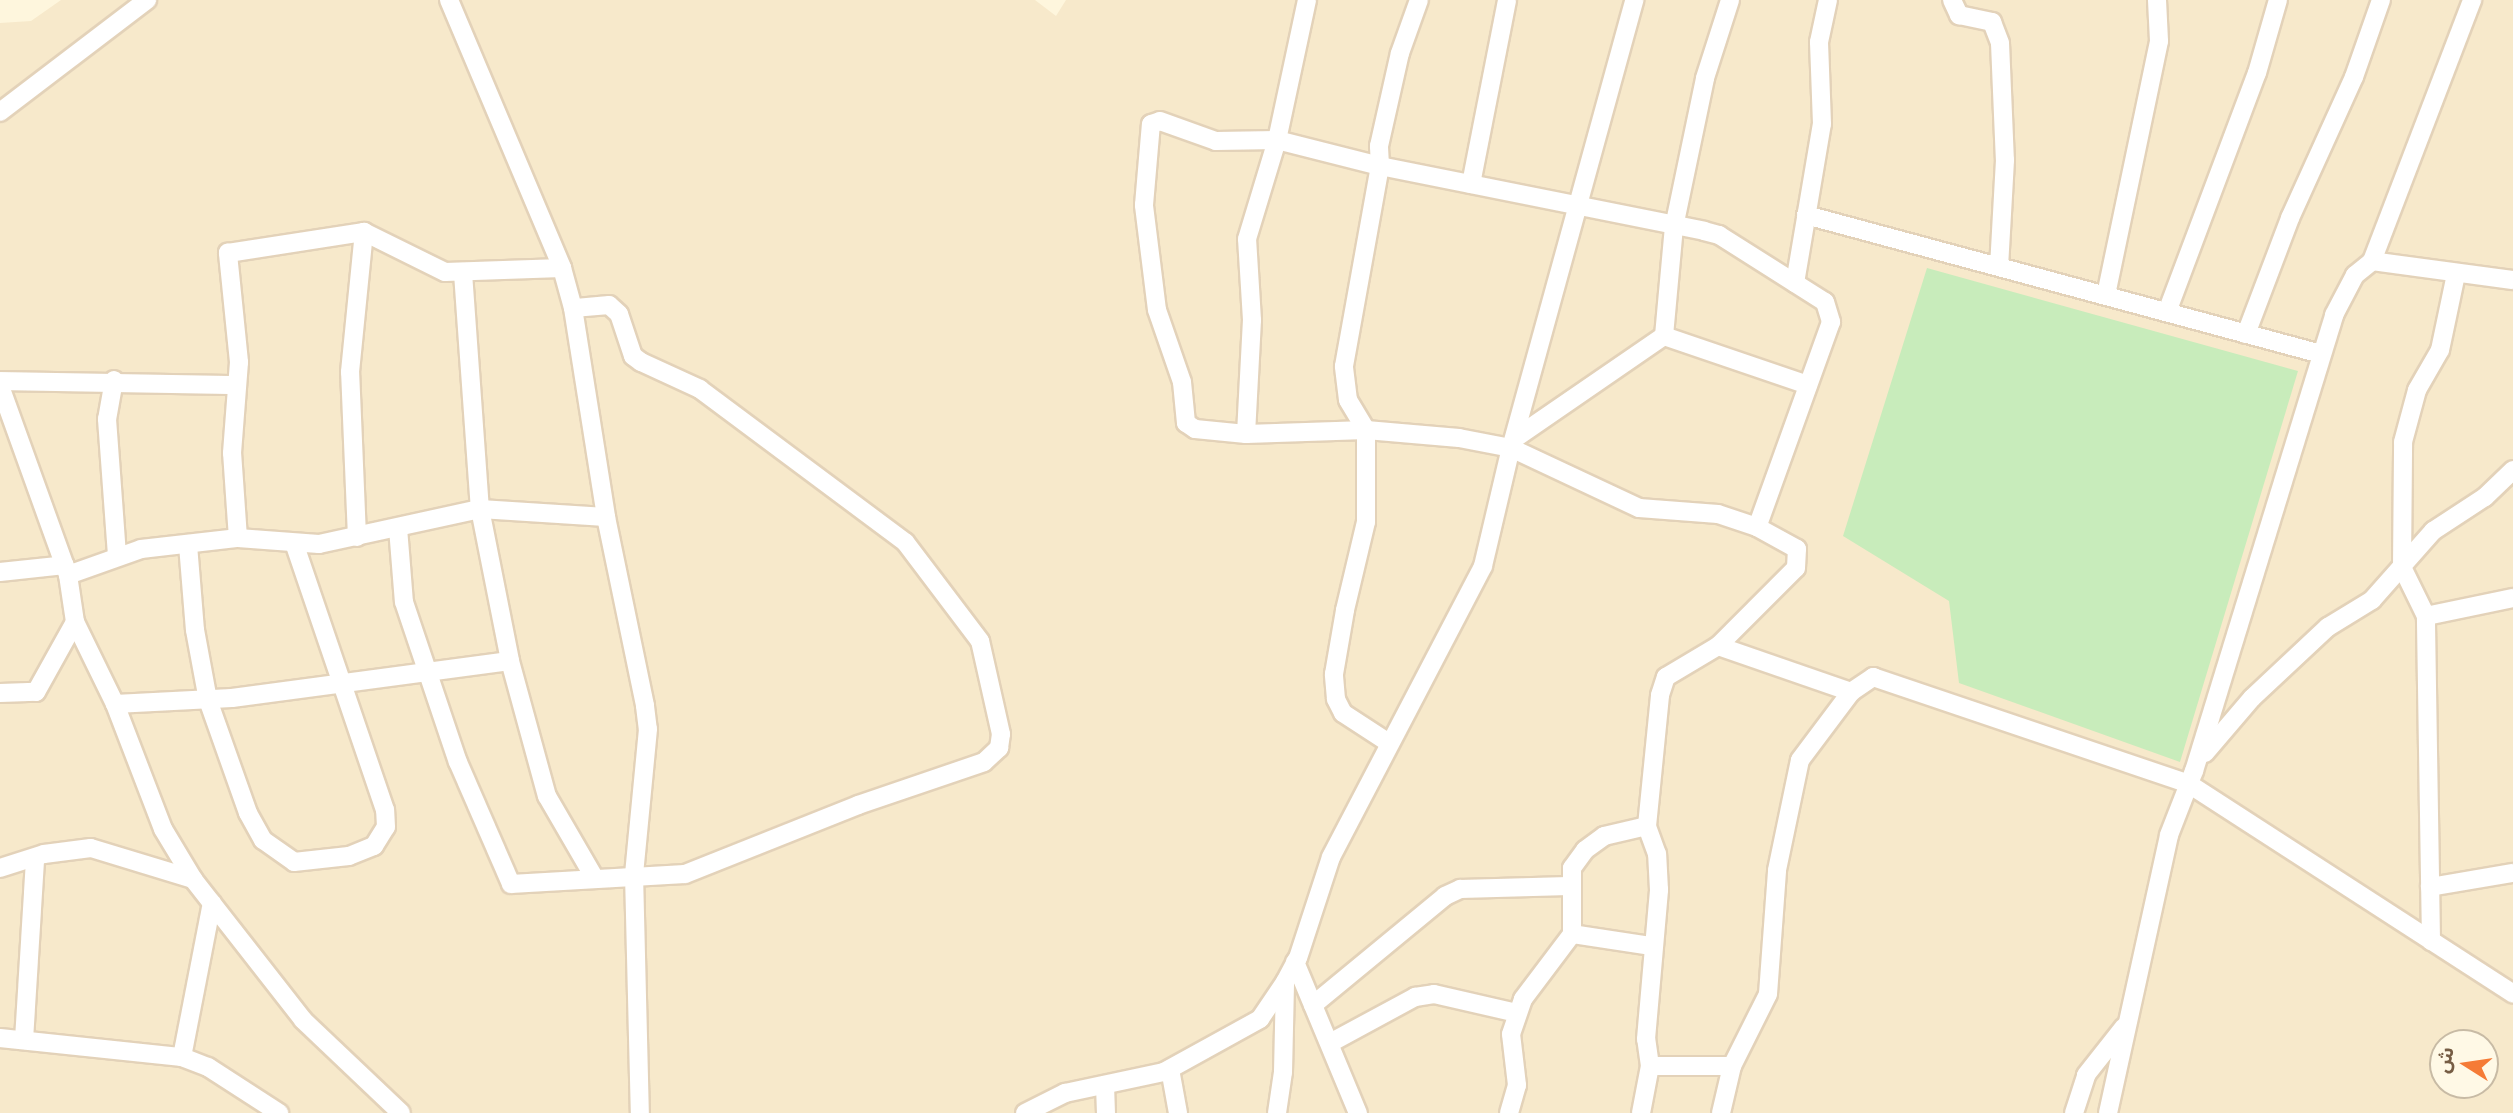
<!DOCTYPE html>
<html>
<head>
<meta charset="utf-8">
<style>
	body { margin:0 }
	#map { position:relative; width:2513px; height:1113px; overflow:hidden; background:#fef6dd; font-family:"Roboto Condensed","Noto Sans Arabic",sans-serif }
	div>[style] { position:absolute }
	.residential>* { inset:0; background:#f7e9cb }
	.green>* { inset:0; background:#c8ecbb }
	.roads { filter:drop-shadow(2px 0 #e3d2b9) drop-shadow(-2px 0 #e3d2b9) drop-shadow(0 2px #e3d2b9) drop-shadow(0 -2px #e3d2b9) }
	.street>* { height:18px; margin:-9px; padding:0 9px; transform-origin:9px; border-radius:9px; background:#fff }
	span { translate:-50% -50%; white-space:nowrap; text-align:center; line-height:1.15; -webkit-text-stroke:7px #fff9e6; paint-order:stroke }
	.north { position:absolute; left:2429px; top:1029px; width:70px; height:70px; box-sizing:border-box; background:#fff9e6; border:2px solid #c8bba5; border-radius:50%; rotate:282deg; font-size:19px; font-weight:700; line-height:28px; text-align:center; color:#765d44 }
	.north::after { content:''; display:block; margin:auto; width:24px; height:32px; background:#f57b36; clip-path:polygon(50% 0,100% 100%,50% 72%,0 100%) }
</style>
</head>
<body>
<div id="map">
	<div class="residential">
		<i style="clip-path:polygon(evenodd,61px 0,1035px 0,1056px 16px,1066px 0,2513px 0,2513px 1113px,0 1113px,0 23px,31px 21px,61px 0,2443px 1043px,2485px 1043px,2485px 1085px,2443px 1085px,2443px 1043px)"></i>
	</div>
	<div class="green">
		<i style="clip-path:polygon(1927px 268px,2298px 371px,2180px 762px,1959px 683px,1949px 601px,1843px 536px)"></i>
	</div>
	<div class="roads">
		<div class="street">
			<i style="left:449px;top:0;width:291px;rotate:67.1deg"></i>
			<i style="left:562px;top:268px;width:41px;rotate:74.6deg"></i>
			<i style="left:573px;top:308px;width:212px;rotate:81deg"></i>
			<i style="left:606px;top:517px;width:193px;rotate:78.3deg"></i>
			<i style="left:645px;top:706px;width:23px;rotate:83deg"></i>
			<i style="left:648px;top:729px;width:146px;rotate:95.5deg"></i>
			<i style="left:634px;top:874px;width:239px;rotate:88.6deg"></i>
			<i style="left:1952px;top:0;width:17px;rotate:65deg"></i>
			<i style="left:1959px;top:15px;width:34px;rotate:12deg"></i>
			<i style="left:1992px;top:22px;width:22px;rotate:69deg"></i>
			<i style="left:2000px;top:43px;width:117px;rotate:87.6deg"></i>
			<i style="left:2005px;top:160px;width:106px;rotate:93.2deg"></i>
			<i style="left:0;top:112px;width:185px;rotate:-37.3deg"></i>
			<i style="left:1471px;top:184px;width:187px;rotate:-78.9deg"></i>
			<i style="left:1806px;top:215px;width:533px;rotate:15.1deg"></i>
			<i style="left:2372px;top:261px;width:142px;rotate:7.7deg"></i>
			<i style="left:463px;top:273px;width:237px;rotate:85.9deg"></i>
			<i style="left:480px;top:509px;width:155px;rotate:78.8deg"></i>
			<i style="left:510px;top:661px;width:140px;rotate:74.7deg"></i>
			<i style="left:547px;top:796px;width:94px;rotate:59.9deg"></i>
			<i style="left:1795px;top:283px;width:161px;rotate:-80.4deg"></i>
			<i style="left:1822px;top:124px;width:82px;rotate:-92.1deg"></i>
			<i style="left:1819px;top:42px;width:43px;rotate:-77.9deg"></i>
			<i style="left:2106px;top:295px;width:259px;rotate:-78.2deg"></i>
			<i style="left:2159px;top:41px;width:41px;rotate:-92.8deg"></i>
			<i style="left:2167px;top:312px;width:255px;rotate:-69.4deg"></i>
			<i style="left:2257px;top:73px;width:76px;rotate:-74deg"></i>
			<i style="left:2246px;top:334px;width:124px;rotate:-69.2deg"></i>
			<i style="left:2290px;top:218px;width:155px;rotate:-65.6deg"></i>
			<i style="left:2354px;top:77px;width:82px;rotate:-70.7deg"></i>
			<i style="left:1664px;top:336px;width:152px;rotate:18.8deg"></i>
			<i style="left:114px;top:380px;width:40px;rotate:100deg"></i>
			<i style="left:107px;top:419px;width:136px;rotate:85.8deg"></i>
			<i style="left:0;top:381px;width:235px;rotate:1deg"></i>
			<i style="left:0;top:386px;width:201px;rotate:70.2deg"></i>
			<i style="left:68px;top:575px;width:48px;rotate:81.5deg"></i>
			<i style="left:75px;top:622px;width:91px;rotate:64deg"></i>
			<i style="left:115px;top:704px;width:134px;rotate:69deg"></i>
			<i style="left:163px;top:829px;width:58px;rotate:59deg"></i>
			<i style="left:193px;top:879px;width:179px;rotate:52deg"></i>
			<i style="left:303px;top:1020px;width:135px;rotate:43.5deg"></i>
			<i style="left:1246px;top:434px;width:114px;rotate:-87deg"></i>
			<i style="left:1252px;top:320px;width:81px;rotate:-93.5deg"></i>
			<i style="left:1247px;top:239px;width:103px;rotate:-73.1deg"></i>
			<i style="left:1277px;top:140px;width:143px;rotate:-77.9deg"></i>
			<i style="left:1514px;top:439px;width:182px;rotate:-34.5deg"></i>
			<i style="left:1664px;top:336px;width:109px;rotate:-84.8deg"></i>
			<i style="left:1674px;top:227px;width:152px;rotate:-78.2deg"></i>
			<i style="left:1705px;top:78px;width:82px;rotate:-72.2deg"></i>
			<i style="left:398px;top:528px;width:74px;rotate:85.4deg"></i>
			<i style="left:404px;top:602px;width:169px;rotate:71.4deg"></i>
			<i style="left:458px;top:762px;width:133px;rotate:66.5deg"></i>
			<i style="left:511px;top:884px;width:174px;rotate:-3.3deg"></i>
			<i style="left:685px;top:874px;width:186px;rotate:-21.7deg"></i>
			<i style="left:858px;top:805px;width:133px;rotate:-18.8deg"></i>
			<i style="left:984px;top:762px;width:21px;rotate:-43deg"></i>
			<i style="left:999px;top:748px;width:14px;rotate:-82deg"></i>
			<i style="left:1001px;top:734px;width:95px;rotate:-102.7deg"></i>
			<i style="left:980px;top:641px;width:124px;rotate:-127.1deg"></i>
			<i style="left:905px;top:542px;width:256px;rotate:-143.3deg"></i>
			<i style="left:700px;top:389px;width:65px;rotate:-155.4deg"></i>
			<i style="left:641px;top:362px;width:10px;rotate:-143deg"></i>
			<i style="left:633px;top:356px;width:44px;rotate:-108.4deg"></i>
			<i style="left:619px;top:314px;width:13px;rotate:-138deg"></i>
			<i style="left:609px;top:305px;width:36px;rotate:175deg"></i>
			<i style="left:357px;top:537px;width:165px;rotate:-92.4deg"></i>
			<i style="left:350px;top:372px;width:141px;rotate:-84.3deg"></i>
			<i style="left:238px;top:538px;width:85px;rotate:-94deg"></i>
			<i style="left:232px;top:453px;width:91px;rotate:-85.6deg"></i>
			<i style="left:239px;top:362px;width:110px;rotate:-95.8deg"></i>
			<i style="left:228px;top:253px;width:138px;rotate:-8.8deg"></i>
			<i style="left:364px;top:232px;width:90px;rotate:26.3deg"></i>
			<i style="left:445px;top:272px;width:117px;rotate:-2deg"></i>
			<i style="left:188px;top:545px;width:85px;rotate:85.3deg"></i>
			<i style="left:195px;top:630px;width:71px;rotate:79.5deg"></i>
			<i style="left:208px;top:700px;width:120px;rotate:70.5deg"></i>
			<i style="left:248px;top:813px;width:31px;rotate:61deg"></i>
			<i style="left:263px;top:840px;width:38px;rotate:35deg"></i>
			<i style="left:294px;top:862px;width:55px;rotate:-6.2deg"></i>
			<i style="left:349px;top:856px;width:27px;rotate:-22deg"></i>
			<i style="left:374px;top:846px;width:22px;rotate:-58deg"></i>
			<i style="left:386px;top:827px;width:17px;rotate:-93deg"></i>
			<i style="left:385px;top:810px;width:280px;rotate:-108.8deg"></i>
			<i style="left:0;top:572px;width:65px;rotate:-6.1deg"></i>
			<i style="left:68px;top:575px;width:77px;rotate:-19.6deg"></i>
			<i style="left:141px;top:549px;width:98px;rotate:-6.5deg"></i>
			<i style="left:238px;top:538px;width:81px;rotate:4.2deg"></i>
			<i style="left:319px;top:544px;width:165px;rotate:-12.3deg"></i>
			<i style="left:480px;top:509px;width:126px;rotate:3.6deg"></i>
			<i style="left:2426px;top:616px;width:89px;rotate:-11.7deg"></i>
			<i style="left:1718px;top:646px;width:141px;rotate:19.1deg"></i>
			<i style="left:0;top:693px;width:36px;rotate:-2deg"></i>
			<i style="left:36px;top:692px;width:80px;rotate:-60.9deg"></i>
			<i style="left:115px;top:704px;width:117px;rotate:-2.9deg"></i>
			<i style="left:232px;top:698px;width:280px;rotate:-7.6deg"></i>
			<i style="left:1389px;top:743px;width:55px;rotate:-146.9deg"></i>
			<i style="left:1343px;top:713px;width:16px;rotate:-117deg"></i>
			<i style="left:1336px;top:699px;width:25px;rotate:-95deg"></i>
			<i style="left:1334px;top:674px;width:65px;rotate:-80.2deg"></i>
			<i style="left:1345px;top:610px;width:90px;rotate:-76.6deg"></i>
			<i style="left:1366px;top:522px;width:92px;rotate:-90deg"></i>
			<i style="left:1366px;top:430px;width:35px;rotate:-121deg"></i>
			<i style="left:1348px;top:400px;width:34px;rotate:-97deg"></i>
			<i style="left:1344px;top:366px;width:203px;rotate:-79.8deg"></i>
			<i style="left:1380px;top:166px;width:20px;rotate:-93deg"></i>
			<i style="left:1379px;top:146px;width:95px;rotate:-77.3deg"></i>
			<i style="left:1400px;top:53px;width:56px;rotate:-70.3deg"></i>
			<i style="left:2205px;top:753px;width:72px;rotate:-49.5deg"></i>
			<i style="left:2252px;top:698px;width:104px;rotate:-43.1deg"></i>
			<i style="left:2328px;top:627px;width:52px;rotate:-31.5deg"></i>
			<i style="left:2372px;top:600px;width:92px;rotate:-48.5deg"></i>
			<i style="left:2433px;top:531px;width:62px;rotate:-33.2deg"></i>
			<i style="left:2485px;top:497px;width:39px;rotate:-44deg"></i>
			<i style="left:0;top:868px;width:46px;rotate:-17.7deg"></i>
			<i style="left:44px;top:854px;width:47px;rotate:-7.3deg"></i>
			<i style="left:91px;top:848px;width:107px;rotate:16.9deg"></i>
			<i style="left:2430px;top:887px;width:84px;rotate:-9.6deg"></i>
			<i style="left:1572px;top:934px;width:80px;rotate:8.6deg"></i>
			<i style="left:2431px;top:941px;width:325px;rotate:-90.9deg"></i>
			<i style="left:2426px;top:616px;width:55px;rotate:-116.1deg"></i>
			<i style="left:2402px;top:567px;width:125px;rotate:-89.5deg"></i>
			<i style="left:2403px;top:442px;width:54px;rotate:-74.9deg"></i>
			<i style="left:2417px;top:390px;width:46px;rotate:-60.1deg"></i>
			<i style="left:2440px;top:350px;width:78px;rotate:-78.1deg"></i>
			<i style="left:1295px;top:962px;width:164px;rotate:67.4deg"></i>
			<i style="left:1313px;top:1005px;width:171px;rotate:-39.5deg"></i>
			<i style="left:1445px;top:896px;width:17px;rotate:-25deg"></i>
			<i style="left:1460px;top:889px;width:109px;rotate:-1.6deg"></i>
			<i style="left:0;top:1038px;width:183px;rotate:6deg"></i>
			<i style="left:182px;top:1057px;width:28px;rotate:21deg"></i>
			<i style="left:208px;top:1067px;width:85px;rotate:32.9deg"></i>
			<i style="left:24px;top:1040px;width:182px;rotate:-86.5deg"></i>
			<i style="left:1330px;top:1043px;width:97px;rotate:-28.4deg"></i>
			<i style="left:1415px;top:997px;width:19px;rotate:-9deg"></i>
			<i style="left:1434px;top:994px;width:85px;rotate:12.9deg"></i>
			<i style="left:182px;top:1057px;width:157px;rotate:-79deg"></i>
			<i style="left:1650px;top:1066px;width:82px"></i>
			<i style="left:1170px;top:1069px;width:45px;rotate:79.7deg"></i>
			<i style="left:1105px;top:1085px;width:28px;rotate:88deg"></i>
			<i style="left:1025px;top:1113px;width:45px;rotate:-26.6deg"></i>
			<i style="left:1065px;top:1093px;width:101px;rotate:-12deg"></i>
			<i style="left:1164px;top:1072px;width:110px;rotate:-28.9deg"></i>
			<i style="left:1260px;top:1019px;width:45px;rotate:-56deg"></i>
			<i style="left:1285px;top:982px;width:27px;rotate:-62deg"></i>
			<i style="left:1298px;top:958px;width:106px;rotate:-71.9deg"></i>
			<i style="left:1331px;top:857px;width:328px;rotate:-62.4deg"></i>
			<i style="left:1483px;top:566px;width:121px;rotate:-76.7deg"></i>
			<i style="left:1511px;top:448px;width:465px;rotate:-74.6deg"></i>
			<i style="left:1277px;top:1113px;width:41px;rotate:-81.7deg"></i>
			<i style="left:1283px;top:1072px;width:90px;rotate:-88.7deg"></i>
			<i style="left:1509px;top:1113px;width:29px;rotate:-74deg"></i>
			<i style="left:1517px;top:1085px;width:51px;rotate:-96.7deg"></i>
			<i style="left:1511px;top:1034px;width:37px;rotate:-71deg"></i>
			<i style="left:1523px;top:999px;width:81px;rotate:-53deg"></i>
			<i style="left:1572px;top:934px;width:66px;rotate:-90deg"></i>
			<i style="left:1572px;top:868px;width:22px;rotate:-54deg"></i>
			<i style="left:1585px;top:850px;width:24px;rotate:-36deg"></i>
			<i style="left:1604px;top:836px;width:44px;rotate:-13.1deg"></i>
			<i style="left:1641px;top:1113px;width:48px;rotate:-79.2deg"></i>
			<i style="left:1650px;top:1066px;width:27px;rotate:-98deg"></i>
			<i style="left:1646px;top:1039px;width:150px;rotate:-85deg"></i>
			<i style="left:1659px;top:890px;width:36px;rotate:-93deg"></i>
			<i style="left:1657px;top:854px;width:30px;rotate:-110deg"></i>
			<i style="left:1647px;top:826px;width:132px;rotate:-84.3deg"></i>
			<i style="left:1660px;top:695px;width:19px;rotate:-72deg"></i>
			<i style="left:1666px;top:677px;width:61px;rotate:-30.8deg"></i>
			<i style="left:1718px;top:646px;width:110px;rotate:-45deg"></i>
			<i style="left:1796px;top:568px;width:19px;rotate:-87deg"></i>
			<i style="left:1797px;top:549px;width:46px;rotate:-151.2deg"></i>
			<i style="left:1757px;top:527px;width:41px;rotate:-161.6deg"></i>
			<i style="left:1718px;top:514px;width:79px;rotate:-175.7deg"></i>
			<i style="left:1639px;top:508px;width:141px;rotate:-154.9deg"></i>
			<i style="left:1511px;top:448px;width:53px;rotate:-169.1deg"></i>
			<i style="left:1459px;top:438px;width:93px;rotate:-175.1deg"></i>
			<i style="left:1366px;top:430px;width:120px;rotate:178.1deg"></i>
			<i style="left:1246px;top:434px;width:51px;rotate:-174.4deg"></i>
			<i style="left:1195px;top:429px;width:11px;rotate:-146deg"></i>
			<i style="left:1186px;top:423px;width:41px;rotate:-95.6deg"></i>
			<i style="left:1182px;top:382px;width:76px;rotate:-109.1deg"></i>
			<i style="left:1157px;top:310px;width:106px;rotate:-97.1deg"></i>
			<i style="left:1144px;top:205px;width:81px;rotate:-85.1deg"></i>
			<i style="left:1151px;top:124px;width:9px;rotate:-18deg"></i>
			<i style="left:1160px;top:121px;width:59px;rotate:19.7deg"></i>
			<i style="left:1216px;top:141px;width:61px;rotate:-0.9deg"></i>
			<i style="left:1277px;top:140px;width:106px;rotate:14.2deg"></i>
			<i style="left:1380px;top:166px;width:330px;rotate:11.3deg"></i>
			<i style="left:1704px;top:231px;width:16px;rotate:15deg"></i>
			<i style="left:1719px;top:235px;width:125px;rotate:32.3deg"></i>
			<i style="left:1825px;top:302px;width:21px;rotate:73deg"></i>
			<i style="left:1831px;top:322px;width:218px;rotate:109.8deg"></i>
			<i style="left:1721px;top:1113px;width:48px;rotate:-76.8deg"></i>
			<i style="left:1732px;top:1066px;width:80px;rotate:-63.4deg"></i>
			<i style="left:1768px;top:994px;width:124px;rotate:-85.8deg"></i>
			<i style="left:1777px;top:870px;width:112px;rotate:-78.2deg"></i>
			<i style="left:1800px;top:760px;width:85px;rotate:-53.1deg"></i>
			<i style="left:1851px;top:692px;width:27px;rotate:-34deg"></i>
			<i style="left:1873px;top:677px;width:334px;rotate:18.7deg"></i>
			<i style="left:2189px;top:784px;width:386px;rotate:32.9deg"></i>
			<i style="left:2074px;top:1113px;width:40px;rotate:-72deg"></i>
			<i style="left:2086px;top:1075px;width:61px;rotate:-51.6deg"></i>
			<i style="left:2108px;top:1113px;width:285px;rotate:-77.6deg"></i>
			<i style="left:2169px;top:835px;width:69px;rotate:-68.7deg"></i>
			<i style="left:2194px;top:771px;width:477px;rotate:-72.9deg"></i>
			<i style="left:2334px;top:315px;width:45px;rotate:-62.3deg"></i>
			<i style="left:2355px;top:275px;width:22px;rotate:-39deg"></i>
			<i style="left:2372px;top:261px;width:280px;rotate:-69deg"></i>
		</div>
	</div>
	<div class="north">ش</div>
</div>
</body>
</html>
